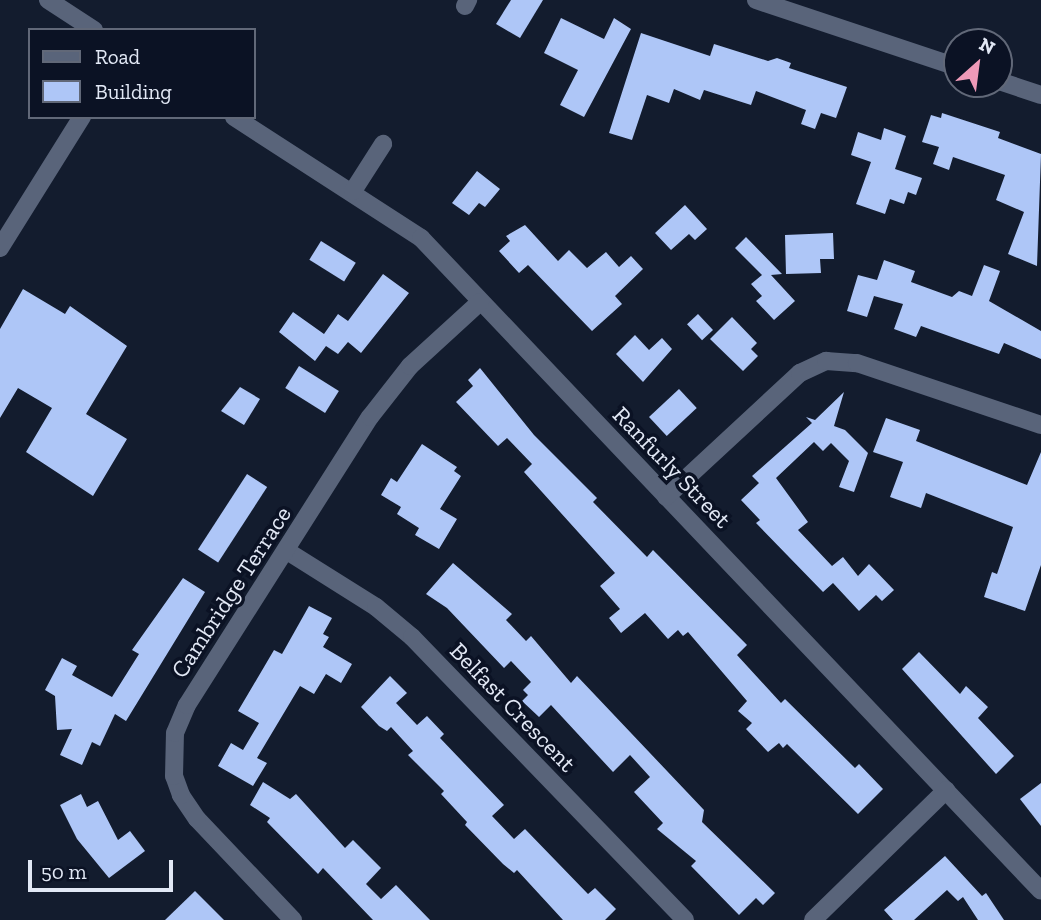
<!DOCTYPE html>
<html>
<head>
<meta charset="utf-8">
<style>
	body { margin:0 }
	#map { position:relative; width:1041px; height:920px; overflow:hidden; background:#131c2e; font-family:"Zilla Slab",serif }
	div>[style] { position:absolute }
	.building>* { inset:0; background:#aec6f7; transform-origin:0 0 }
	.minor>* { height:18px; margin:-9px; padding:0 9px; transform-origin:9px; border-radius:9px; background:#59647a }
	span { translate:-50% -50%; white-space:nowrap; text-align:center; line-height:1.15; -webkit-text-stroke:7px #0b1224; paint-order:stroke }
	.street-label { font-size:24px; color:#e2e8f5 }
	.legend { position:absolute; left:28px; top:28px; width:228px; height:91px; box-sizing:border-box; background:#0b1224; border:2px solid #616878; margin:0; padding:9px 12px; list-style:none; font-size:21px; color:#e2e8f5 }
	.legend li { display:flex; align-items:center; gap:14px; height:35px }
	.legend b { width:35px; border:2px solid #616878 }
	.north { position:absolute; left:943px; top:28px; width:70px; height:70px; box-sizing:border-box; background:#0b1224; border:2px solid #616878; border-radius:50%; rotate:28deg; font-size:19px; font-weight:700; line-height:28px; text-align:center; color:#e2e8f5 }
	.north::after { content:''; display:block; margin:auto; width:24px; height:32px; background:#ef9ab8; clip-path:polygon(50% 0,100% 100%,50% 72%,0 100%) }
	.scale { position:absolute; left:28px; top:860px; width:145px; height:32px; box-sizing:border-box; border:4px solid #e2e8f5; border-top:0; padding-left:9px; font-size:21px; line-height:24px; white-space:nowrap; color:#e2e8f5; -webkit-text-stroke:5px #0b1224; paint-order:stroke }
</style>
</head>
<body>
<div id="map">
	<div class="building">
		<i style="clip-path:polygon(511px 0,543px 0,520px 38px,496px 24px)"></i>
		<i style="clip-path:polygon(561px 18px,604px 39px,614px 18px,631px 29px,584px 117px,560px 105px,578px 70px,544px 53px)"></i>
		<i style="clip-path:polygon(641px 33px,710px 56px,714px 44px,768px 61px,777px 58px,791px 63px,789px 68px,847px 87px,836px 118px,821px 113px,815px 129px,801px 124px,806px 110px,756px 91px,751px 105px,704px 90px,700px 100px,674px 89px,669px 103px,647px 95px,632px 140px,609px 133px)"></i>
		<i style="clip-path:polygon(942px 113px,1000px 132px,998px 138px,1041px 154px,1037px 266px,1008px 254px,1024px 212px,996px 200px,1005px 175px,953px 157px,949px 170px,933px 164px,939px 147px,922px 142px,931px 115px,941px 118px)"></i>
		<i style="clip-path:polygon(884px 128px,906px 136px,895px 169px,922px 178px,916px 195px,908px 192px,904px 204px,890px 199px,885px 214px,856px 204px,871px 162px,851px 155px,858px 132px,881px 140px)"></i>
		<i style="clip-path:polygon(477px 171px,500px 189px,485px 207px,479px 203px,469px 215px,452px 203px)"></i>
		<i style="clip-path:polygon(685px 205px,707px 229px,695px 240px,689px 234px,671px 250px,655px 233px)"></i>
		<i style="clip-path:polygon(525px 225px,558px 261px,569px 250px,587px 268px,606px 252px,619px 267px,631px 256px,643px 269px,615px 296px,622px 304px,592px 331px,528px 265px,519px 273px,499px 251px,510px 241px,506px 236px)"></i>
		<i style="clip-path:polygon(833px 233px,834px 259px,820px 259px,821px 273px,786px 274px,785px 235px)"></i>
		<i style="clip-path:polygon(746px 237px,782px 274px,771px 275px,795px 301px,774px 320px,756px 301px,762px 296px,751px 284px,762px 275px,735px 248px)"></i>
		<i style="left:321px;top:241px;width:41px;height:22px;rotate:32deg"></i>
		<i style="clip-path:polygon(884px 260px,915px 271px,911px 282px,952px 297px,959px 291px,972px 296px,984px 265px,1000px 271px,989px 301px,1041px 331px,1041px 359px,1004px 343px,999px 354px,921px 326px,916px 337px,894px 329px,903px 304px,874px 296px,867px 317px,847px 311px,858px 275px,877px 280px)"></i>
		<i style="clip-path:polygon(383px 274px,409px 293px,361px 353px,348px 342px,338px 354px,326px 346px,315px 361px,279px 332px,293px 312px,324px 334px,338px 314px,348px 321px)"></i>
		<i style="clip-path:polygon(23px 289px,65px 314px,70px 306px,127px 346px,86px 414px,127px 439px,93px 496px,26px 452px,52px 408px,18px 388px,0 418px,0 329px)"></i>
		<i style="left:698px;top:314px;width:22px;height:15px;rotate:47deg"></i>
		<i style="clip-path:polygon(732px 317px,757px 343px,751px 349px,758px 356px,743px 371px,710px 339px)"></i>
		<i style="clip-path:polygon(635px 335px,649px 350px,662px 338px,672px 349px,643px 382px,616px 354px)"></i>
		<i style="left:299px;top:366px;width:47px;height:26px;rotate:32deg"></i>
		<i style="clip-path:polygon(480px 368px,534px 435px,597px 498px,593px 502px,647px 557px,653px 550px,747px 645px,737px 655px,781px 703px,785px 699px,855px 768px,859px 764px,883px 789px,858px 814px,787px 744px,783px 748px,779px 743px,768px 752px,746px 729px,752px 723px,738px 711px,747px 701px,688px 632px,683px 636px,678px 630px,668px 639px,645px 613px,621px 633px,609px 618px,620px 609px,600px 586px,615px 573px,524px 472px,532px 464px,507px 438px,498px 446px,456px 402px,473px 386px,468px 380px)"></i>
		<i style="clip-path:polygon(240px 387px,260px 399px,244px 425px,221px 411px)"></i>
		<i style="left:679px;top:389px;width:26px;height:41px;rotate:47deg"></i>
		<i style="clip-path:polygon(844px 392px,834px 426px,845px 430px,868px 453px,854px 492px,839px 487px,849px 461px,831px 443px,823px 451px,814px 442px,776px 478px,808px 522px,798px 530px,832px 566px,843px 557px,858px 576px,869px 564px,894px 590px,882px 601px,876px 595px,859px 611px,833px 583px,823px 592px,756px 523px,760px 520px,741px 500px,759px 483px,752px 476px,812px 423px,806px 417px,815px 420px)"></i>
		<i style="clip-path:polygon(886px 418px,920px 430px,916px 441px,1027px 485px,1041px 452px,1041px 565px,1025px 611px,984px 597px,992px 572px,997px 574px,1013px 527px,926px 493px,921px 508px,890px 497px,903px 462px,873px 452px)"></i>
		<i style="clip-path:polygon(422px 444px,457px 467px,454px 471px,461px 476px,440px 509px,457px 519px,439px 549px,415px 535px,419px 528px,397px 514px,401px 507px,381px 495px,391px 478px,397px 482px)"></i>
		<i style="left:247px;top:474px;width:24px;height:90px;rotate:33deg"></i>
		<i style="clip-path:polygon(453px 563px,512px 614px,506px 620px,526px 641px,531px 636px,571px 683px,577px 676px,704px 810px,702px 822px,775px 893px,763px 905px,756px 898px,739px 915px,691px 866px,696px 861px,657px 829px,663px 823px,634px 792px,650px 777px,630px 755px,613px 772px,551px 705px,539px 717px,522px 701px,528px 695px,523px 690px,531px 682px,511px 661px,504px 668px,447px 608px,426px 594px)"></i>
		<i style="clip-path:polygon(183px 578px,205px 592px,126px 721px,115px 714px,100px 746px,92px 742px,82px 765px,60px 755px,72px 729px,57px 730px,55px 696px,45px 690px,62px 658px,77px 666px,72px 675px,112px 697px,139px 654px,132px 650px)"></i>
		<i style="clip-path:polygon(309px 606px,332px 618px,323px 634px,329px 637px,323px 647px,352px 664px,341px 683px,326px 674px,314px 694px,300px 686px,257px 758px,267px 763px,253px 786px,218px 766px,231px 743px,243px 750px,259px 723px,238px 711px,274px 650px,282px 654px)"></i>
		<i style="clip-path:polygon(919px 652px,960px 694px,966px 686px,988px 707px,978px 718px,1014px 756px,996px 774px,902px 669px)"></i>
		<i style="clip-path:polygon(390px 676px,407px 693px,396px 703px,417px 725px,427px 716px,444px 734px,440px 738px,504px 805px,492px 816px,514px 839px,525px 829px,588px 894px,595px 888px,616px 909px,605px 920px,563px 920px,517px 870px,514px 873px,503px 864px,465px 825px,467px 822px,441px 794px,444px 791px,408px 755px,413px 751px,391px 727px,387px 731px,379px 726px,361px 707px)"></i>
		<i style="clip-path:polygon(263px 782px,290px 799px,296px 794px,345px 848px,353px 840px,381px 868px,366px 884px,381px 899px,396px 885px,430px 920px,373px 920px,323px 868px,318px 874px,267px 822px,270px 818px,250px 805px)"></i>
		<i style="clip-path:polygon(1041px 783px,1041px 826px,1020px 799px)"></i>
		<i style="clip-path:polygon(81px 794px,87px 807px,98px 801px,118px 840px,130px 831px,145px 851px,109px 878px,77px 839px,60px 805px)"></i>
		<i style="clip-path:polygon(945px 856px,982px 896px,986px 893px,1004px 920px,978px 920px,963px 897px,958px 901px,947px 890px,914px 920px,893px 920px,884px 910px)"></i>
		<i style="clip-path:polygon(195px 891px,224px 920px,165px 920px)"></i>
	</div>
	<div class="minor">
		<i style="left:48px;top:0;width:55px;rotate:33.1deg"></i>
		<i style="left:756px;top:0;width:212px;rotate:18.4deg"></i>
		<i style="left:465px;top:6px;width:7px;rotate:-63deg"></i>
		<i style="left:999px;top:81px;width:44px;rotate:18.4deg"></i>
		<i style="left:234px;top:117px;width:223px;rotate:32.9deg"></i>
		<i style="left:421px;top:238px;width:900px;rotate:46.48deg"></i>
		<i style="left:353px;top:191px;width:56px;rotate:-57.4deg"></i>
		<i style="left:0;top:248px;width:155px;rotate:-58deg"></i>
		<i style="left:666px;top:497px;width:183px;rotate:-42.8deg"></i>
		<i style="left:800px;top:373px;width:29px;rotate:-25deg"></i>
		<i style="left:826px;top:361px;width:31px;rotate:4deg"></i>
		<i style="left:857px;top:363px;width:194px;rotate:18.6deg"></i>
		<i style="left:287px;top:551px;width:105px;rotate:32.2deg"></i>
		<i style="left:376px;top:607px;width:47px;rotate:39.8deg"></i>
		<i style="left:412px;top:637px;width:393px;rotate:46deg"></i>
		<i style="left:293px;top:920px;width:139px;rotate:-133.5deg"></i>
		<i style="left:197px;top:819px;width:29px;rotate:-124deg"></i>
		<i style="left:181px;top:795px;width:20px;rotate:-110deg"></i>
		<i style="left:174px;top:776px;width:43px;rotate:-88.7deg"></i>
		<i style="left:175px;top:733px;width:30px;rotate:-67deg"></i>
		<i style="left:187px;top:705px;width:341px;rotate:-57.6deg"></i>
		<i style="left:370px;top:417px;width:65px;rotate:-51.9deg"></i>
		<i style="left:410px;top:366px;width:95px;rotate:-42.4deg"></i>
		<i style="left:813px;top:920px;width:186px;rotate:-44.3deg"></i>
	</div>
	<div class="street-label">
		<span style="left:672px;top:467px;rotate:46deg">Ranfurly Street</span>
		<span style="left:231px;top:592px;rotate:-57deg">Cambridge Terrace</span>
		<span style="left:513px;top:707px;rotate:46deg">Belfast Crescent</span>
	</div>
	<ul class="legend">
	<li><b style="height:9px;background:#59647a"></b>Road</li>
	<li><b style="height:19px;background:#aec6f7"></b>Building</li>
	</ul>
	<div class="north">N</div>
	<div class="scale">50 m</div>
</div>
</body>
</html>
